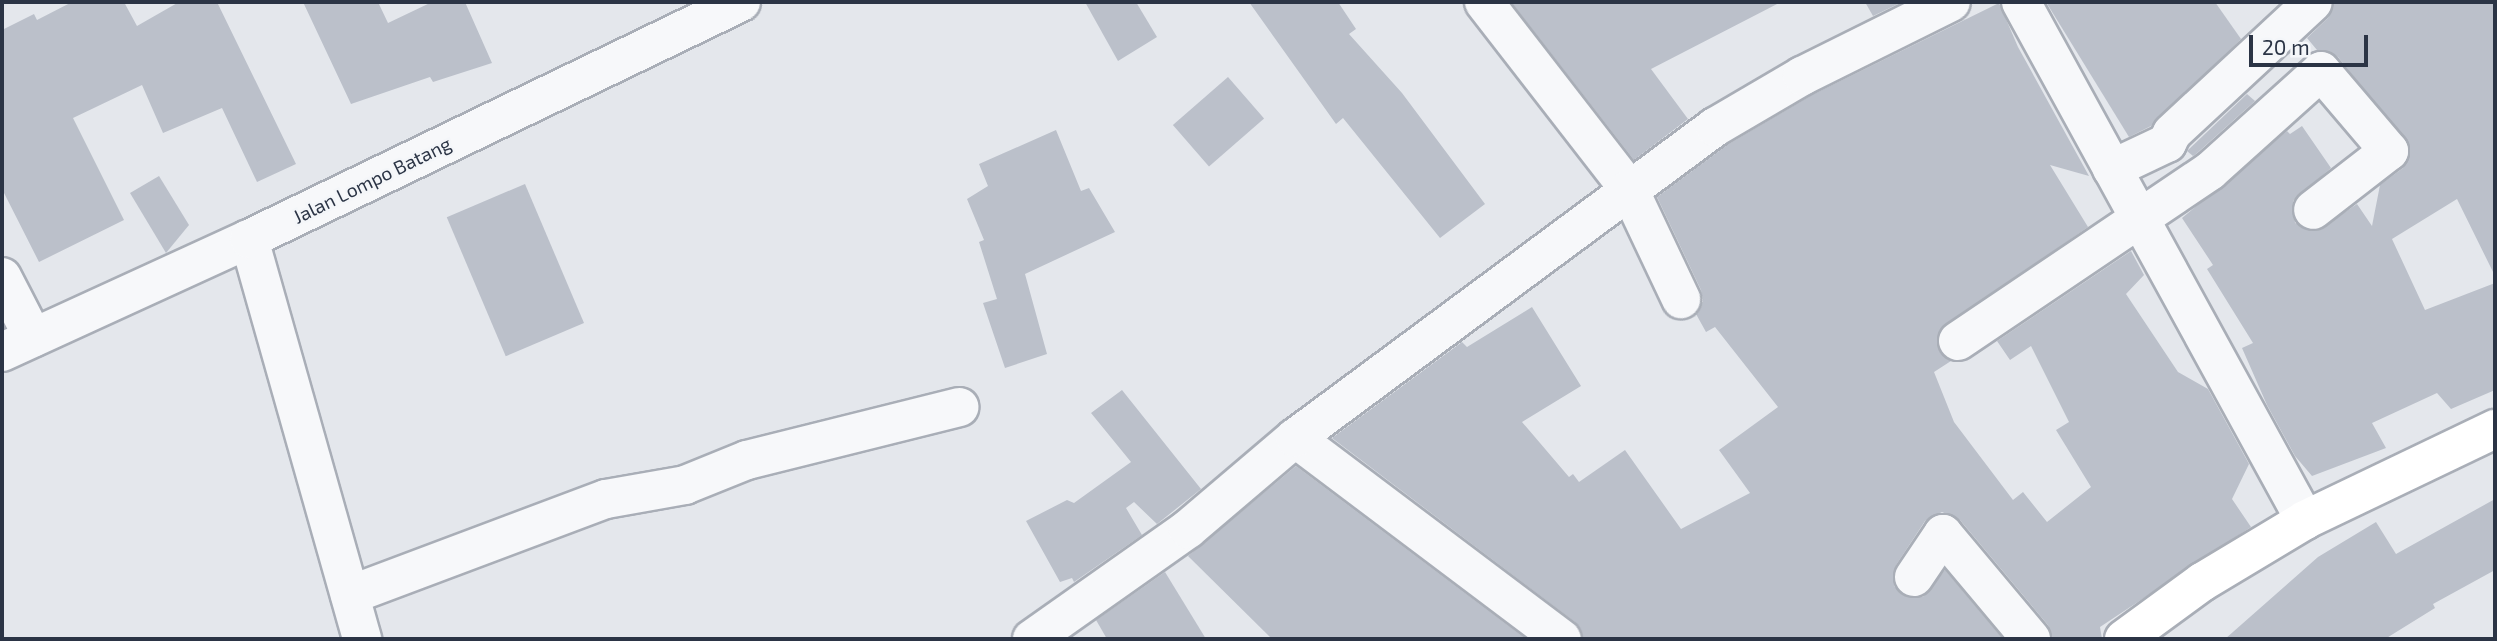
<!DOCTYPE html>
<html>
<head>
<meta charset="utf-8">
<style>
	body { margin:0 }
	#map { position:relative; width:2497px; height:641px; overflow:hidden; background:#e4e7ec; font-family:"Exo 2",sans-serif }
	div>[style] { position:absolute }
	.building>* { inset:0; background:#bbc0ca; transform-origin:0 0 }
	.roads { filter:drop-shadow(2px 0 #a9aeb7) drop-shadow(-2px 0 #a9aeb7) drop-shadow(0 2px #a9aeb7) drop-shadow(0 -2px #a9aeb7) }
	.minor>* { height:38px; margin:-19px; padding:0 19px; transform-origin:19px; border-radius:19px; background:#f7f8fa }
	.highway>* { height:38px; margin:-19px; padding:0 19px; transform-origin:19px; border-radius:19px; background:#fff }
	span { translate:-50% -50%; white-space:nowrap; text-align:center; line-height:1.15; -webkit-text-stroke:5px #f4f6f9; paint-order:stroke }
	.street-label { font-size:19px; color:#2b3445 }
	.frame { position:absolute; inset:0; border:4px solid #2b3445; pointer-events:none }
	.scale { position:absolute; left:2249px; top:35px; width:119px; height:32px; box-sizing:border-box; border:4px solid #2b3445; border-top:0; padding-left:9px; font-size:21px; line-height:24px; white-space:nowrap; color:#2b3445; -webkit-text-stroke:5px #f4f6f9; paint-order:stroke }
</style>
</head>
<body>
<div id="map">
	<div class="building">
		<i style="clip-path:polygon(72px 2px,124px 2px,137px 26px,179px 2px,217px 2px,296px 164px,257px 182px,222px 108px,163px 133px,142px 85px,73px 118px,124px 220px,39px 262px,2px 189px,2px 30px,34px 14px,37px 20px)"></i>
		<i style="clip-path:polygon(303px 2px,378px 2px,388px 23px,432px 2px,465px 2px,492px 63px,433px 82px,430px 77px,351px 104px)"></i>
		<i style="clip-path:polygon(1085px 2px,1136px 2px,1157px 37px,1118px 61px)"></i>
		<i style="clip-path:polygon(1249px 2px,1338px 2px,1356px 29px,1349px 34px,1402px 93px,1485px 204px,1440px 238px,1343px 118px,1336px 124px)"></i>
		<i style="clip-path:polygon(1511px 2px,1781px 2px,1651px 69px,1688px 119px,1634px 160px)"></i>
		<i style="clip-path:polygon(1865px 2px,1899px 2px,1900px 3px,1873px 16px)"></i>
		<i style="clip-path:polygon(2046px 2px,2215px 2px,2241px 39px,2151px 126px,2129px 137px)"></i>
		<i style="clip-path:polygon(2334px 2px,2495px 2px,2495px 276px,2457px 199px,2392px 239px,2425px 310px,2495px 283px,2495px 390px,2451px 409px,2437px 393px,2372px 423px,2386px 448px,2312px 476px,2295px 456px,2267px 405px,2242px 348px,2253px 343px,2207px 269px,2213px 265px,2182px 218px,2287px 131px,2290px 134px,2302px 126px,2331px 168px,2293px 201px,2295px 223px,2317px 231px,2357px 204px,2372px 226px,2380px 185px,2403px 168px,2410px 147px,2338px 57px,2317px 50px,2307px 38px,2328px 18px)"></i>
		<i style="clip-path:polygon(1999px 3px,2018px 47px,2089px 176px,2050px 165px,2088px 227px,1939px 331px,1940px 353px,1951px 361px,1934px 372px,1954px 422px,2013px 500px,2023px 492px,2047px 522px,2091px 487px,2056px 430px,2069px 422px,2031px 346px,2010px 360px,1997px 341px,2131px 251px,2144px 275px,2126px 294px,2178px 372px,2208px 389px,2249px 464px,2232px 499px,2251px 527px,2100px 627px,2102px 639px,2052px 639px,2048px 625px,1960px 520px,1942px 512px,1925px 521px,1896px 565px,1894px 586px,1902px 595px,1923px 597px,1945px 570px,2003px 639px,1583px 639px,1575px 622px,1332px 438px,1462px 342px,1467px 347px,1532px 307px,1581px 386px,1522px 422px,1569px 477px,1573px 474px,1579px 482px,1625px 450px,1681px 529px,1750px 493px,1719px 450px,1778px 407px,1715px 327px,1706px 332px,1696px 314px,1703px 301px,1701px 290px,1657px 197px,1727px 145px,1812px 95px)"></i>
		<i style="left:1228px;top:77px;width:55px;height:73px;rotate:49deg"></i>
		<i style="clip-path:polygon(2247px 94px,2255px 101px,2196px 154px,2193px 156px,2187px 151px)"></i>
		<i style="clip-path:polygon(1056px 130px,1081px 191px,1089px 188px,1115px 232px,1025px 274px,1047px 354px,1005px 368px,983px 303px,997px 299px,979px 242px,984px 240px,967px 199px,988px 186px,979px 164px)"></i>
		<i style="clip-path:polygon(159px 176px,189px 225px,166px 253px,130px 193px)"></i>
		<i style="left:525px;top:184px;width:151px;height:85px;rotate:67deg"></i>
		<i style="clip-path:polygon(1122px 390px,1201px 489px,1157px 524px,1134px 502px,1126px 508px,1142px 535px,1074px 582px,1072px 578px,1060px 582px,1026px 521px,1067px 500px,1074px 503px,1131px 462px,1091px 413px)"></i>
		<i style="clip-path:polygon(1296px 466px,1526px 639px,1272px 639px,1188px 556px)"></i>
		<i style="clip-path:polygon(2495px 499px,2495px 570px,2433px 604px,2435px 608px,2385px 639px,2225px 639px,2318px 557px,2376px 522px,2396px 554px)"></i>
		<i style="clip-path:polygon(1165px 572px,1206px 639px,1107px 639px,1096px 620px)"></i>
	</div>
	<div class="roads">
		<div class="minor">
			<i style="left:1484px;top:2px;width:237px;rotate:52.2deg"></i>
			<i style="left:1629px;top:189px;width:122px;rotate:64.7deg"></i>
			<i style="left:2021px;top:2px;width:591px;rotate:61.27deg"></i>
			<i style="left:2112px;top:169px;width:61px;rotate:-25.3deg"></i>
			<i style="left:2167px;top:143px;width:11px;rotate:-63deg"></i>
			<i style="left:2172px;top:133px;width:192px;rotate:-42.9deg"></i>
			<i style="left:249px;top:239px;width:416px;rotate:74.2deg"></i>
			<i style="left:2px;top:277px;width:68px;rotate:62.7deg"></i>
			<i style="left:1958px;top:341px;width:304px;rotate:-34deg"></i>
			<i style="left:2210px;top:171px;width:149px;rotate:-42deg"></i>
			<i style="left:2321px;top:71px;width:105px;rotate:49.6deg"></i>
			<i style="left:2389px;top:151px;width:96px;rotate:142.2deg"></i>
			<i style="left:2px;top:352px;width:272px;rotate:-24.6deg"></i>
			<i style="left:249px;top:239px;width:546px;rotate:-25.72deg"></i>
			<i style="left:1295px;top:438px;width:334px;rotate:37deg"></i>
			<i style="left:1914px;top:577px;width:52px;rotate:-56deg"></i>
			<i style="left:1943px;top:534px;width:137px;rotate:50deg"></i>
			<i style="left:350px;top:595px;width:273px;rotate:-20.6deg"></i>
			<i style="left:606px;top:499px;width:80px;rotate:-10deg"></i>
			<i style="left:685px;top:485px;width:67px;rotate:-22deg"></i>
			<i style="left:747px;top:460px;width:219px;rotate:-14deg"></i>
			<i style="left:1032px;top:639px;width:191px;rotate:-35.2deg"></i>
			<i style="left:1188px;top:529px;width:140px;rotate:-40.4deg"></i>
			<i style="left:1295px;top:438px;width:523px;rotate:-36.52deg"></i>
			<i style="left:1715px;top:127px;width:101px;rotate:-30.4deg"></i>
			<i style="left:1802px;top:76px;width:166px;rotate:-26.4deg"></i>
		</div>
		<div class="highway">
			<i style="left:2124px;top:639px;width:97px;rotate:-36.2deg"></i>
			<i style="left:2202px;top:582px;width:120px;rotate:-31deg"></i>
			<i style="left:2305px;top:520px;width:211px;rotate:-25.6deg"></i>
		</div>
	</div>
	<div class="street-label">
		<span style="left:372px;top:180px;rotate:-26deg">Jalan Lompo Batang</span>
	</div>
	<div class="frame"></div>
	<div class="scale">20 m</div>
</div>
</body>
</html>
